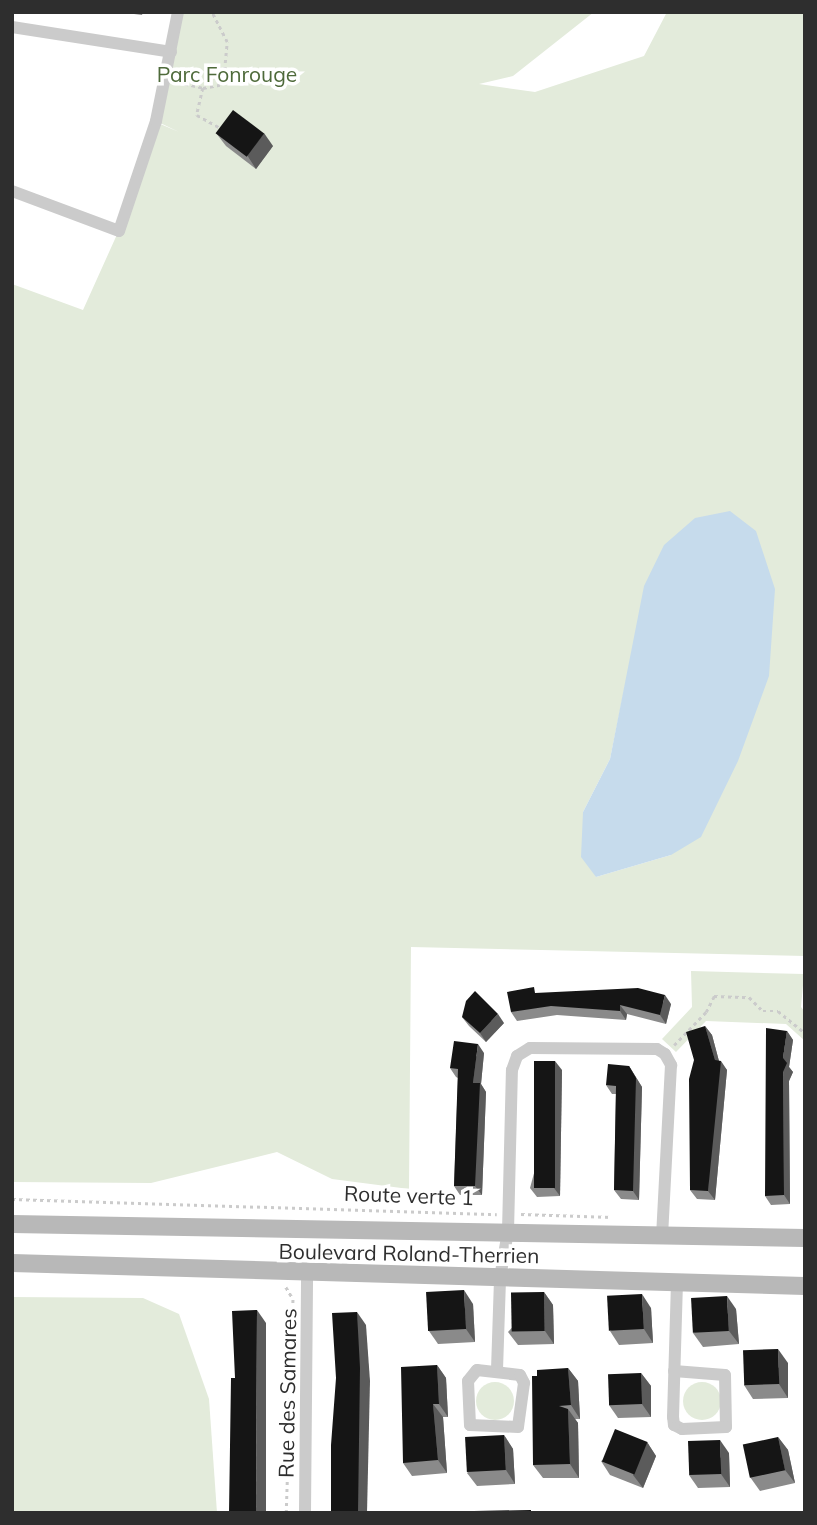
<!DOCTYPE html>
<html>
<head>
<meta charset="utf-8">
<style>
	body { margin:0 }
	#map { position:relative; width:817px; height:1525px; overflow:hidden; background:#fff; font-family:Mulish,sans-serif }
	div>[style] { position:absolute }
	.green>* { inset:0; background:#e3ebdb }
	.round { border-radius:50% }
	.water>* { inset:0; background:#c6dbec }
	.path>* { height:2.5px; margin-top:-1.25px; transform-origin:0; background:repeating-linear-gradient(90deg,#cbcbcb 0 3.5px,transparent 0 7px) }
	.minor>* { height:12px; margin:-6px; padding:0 6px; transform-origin:6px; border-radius:6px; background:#cbcbcb }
	.secondary>* { height:18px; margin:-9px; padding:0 9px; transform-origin:9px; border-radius:9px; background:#b8b8b8 }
	.wall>* { inset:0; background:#8a8a8a }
	.shaded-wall>* { inset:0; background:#5b5b5b }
	.building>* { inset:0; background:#151515; transform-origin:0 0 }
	span { translate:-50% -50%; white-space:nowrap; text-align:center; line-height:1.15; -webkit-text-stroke:7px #fff; paint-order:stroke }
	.park-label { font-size:21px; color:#4e6a3a }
	.street-label { font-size:21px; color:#2e2e2e }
	.frame { position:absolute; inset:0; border:14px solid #2e2e2e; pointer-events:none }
</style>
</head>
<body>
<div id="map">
	<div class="green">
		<i style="clip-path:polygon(evenodd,178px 12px,594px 12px,513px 76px,479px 84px,535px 92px,644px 56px,667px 12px,805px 12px,805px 956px,411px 947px,409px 1189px,332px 1179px,277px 1152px,151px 1183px,12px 1182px,12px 284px,83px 310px,119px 230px,158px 123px,179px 132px,156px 121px,178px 12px,626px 681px,671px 855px,596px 877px,583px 812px,610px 759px,626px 681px)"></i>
		<i style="clip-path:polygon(691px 971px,804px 974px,801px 1007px,805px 1012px,805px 1041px,786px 1024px,706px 1021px,676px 1052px,662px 1039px,692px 1007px)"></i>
		<i style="clip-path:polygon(12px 1297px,143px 1298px,179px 1314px,209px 1399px,217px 1513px,12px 1513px)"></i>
		<i class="round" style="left:683px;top:1382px;width:38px;height:38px"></i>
		<i class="round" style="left:476px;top:1382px;width:38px;height:38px"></i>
	</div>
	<div class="water">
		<i style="clip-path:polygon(730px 511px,756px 531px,775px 589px,769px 676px,738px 761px,701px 837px,671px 855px,596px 877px,581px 857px,583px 812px,610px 759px,644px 586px,664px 545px,695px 518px)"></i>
	</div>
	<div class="path">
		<i style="left:178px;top:82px;width:26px;rotate:13deg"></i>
		<i style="left:203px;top:88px;width:20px;rotate:-11deg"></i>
		<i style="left:223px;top:84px;width:42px;rotate:-84.6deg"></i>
		<i style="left:227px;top:42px;width:34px;rotate:-117deg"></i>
		<i style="left:203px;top:88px;width:28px;rotate:103deg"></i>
		<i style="left:197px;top:115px;width:29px;rotate:29deg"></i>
		<i style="left:674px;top:1045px;width:46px;rotate:-45.9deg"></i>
		<i style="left:706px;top:1012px;width:18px;rotate:-63deg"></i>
		<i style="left:714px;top:996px;width:35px;rotate:2deg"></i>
		<i style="left:749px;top:997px;width:20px;rotate:45deg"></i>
		<i style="left:763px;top:1011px;width:15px"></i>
		<i style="left:778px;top:1011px;width:35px;rotate:39deg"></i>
		<i style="left:12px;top:1199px;width:485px;rotate:1.8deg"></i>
		<i style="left:521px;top:1214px;width:91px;rotate:1.9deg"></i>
		<i style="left:286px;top:1287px;width:12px;rotate:59deg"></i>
		<i style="left:286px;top:1513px;width:217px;rotate:-88.2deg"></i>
	</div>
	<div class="minor">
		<i style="left:12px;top:27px;width:161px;rotate:8.9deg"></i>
		<i style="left:12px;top:191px;width:114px;rotate:20.5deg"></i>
		<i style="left:119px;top:231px;width:116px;rotate:-71.4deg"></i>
		<i style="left:156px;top:121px;width:111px;rotate:-78.6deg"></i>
		<i style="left:477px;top:1370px;width:43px;rotate:6.6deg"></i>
		<i style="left:520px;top:1375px;width:9px;rotate:63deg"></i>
		<i style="left:524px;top:1383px;width:44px;rotate:97.8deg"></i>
		<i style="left:518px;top:1427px;width:48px;rotate:-177.6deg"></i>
		<i style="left:470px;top:1425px;width:44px;rotate:-92.6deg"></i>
		<i style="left:468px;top:1381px;width:14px;rotate:-51deg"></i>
		<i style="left:497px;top:1370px;width:92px;rotate:-88.1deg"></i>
		<i style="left:500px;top:1278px;width:48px;rotate:-80.3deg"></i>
		<i style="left:508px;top:1231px;width:161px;rotate:-88.6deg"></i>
		<i style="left:512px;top:1070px;width:15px;rotate:-70deg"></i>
		<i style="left:517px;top:1056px;width:15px;rotate:-32deg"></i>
		<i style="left:530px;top:1048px;width:127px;rotate:0.5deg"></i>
		<i style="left:657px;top:1049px;width:9px;rotate:32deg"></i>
		<i style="left:665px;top:1054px;width:13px;rotate:61deg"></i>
		<i style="left:671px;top:1065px;width:170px;rotate:93deg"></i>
		<i style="left:674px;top:1371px;width:51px;rotate:4.5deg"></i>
		<i style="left:725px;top:1375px;width:52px;rotate:88.9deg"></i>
		<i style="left:726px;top:1427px;width:44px;rotate:177.4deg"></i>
		<i style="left:682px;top:1429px;width:9px;rotate:-153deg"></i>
		<i style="left:674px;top:1425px;width:8px;rotate:-97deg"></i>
		<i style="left:673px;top:1417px;width:134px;rotate:-88.3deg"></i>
		<i style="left:305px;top:1513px;width:239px;rotate:-89.5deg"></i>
	</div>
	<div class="secondary">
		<i style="left:12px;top:1224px;width:793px;rotate:1.01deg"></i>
		<i style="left:12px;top:1263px;width:793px;rotate:1.66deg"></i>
	</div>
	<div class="wall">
		<i style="clip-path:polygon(118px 12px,143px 12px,142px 15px)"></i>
		<i style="clip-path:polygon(216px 133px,273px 146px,256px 169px,226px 146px)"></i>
		<i style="clip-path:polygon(537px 993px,671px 1004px,666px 1024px,627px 1014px,626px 1020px,557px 1015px,517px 1021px,511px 1012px)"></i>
		<i style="clip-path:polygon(462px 1017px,504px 1023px,486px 1042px,469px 1026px)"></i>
		<i style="clip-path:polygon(705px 1026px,712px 1035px,719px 1061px,727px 1070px,715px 1200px,697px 1199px,690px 1190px)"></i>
		<i style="clip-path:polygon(787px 1031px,793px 1040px,789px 1067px,793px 1072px,789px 1081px,790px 1204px,771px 1205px,765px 1196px)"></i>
		<i style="clip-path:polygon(484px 1053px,481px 1084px,486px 1092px,482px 1195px,460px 1195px,454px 1186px,458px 1078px,456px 1077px,450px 1068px)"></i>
		<i style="clip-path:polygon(629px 1066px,642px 1087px,639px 1200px,621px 1199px,614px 1190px,616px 1094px,612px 1094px,606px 1085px)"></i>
		<i style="clip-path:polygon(562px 1070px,560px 1196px,537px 1197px,530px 1188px)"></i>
		<i style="clip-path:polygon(544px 1292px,553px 1305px,554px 1344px,518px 1345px,508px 1332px)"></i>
		<i style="clip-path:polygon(473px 1304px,475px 1342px,438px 1344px,429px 1331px)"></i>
		<i style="clip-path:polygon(651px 1308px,653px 1343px,619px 1345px,610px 1331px)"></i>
		<i style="clip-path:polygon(736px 1309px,739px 1344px,703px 1347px,693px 1333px)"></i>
		<i style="clip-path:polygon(788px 1363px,788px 1398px,753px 1399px,744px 1385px)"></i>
		<i style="clip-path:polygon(437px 1365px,446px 1378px,448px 1417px,443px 1417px,447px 1473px,412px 1476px,403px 1463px)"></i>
		<i style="clip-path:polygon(568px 1368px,578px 1381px,580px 1419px,575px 1419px,578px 1423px,579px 1478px,543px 1478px,533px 1465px,537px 1376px)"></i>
		<i style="clip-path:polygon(641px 1373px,651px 1386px,651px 1417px,618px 1418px,609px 1405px)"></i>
		<i style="clip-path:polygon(504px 1435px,513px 1449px,515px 1484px,477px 1486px,467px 1473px)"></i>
		<i style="clip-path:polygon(778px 1437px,788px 1450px,795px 1483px,760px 1491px,750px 1477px)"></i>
		<i style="clip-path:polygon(647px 1442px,656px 1456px,643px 1488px,610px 1475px,601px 1461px)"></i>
		<i style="clip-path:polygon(729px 1453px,730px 1487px,698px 1488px,689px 1475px)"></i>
	</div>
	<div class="shaded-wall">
		<i style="clip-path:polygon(264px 133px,273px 146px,256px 169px,247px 155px)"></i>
		<i style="clip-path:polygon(665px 995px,671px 1004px,666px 1024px,660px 1015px)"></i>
		<i style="clip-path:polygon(620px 1005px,627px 1014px,626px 1020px,620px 1011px)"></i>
		<i style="clip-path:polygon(498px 1014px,504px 1023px,486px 1042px,480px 1033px)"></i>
		<i style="clip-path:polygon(705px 1026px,712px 1035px,720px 1065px,721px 1061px,727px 1070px,715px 1200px,708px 1191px,715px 1060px)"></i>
		<i style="clip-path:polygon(787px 1031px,793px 1040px,789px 1067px,793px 1072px,789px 1081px,790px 1204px,784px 1195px,783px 1058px)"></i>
		<i style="clip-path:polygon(478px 1044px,484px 1053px,481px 1084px,486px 1092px,482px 1195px,475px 1186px,473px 1083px)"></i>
		<i style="clip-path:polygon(555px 1061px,562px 1070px,560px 1196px,554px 1188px)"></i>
		<i style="clip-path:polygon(629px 1066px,642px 1087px,639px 1200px,633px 1191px)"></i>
		<i style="clip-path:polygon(464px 1290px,473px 1304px,475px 1342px,466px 1329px)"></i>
		<i style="clip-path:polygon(544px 1292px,553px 1305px,554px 1344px,545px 1331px)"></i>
		<i style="clip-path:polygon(642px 1294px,651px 1308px,653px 1343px,644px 1329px)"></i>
		<i style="clip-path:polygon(727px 1296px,736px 1309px,739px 1344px,729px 1331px)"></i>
		<i style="clip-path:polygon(257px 1310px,266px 1323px,266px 1513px,256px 1513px)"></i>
		<i style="clip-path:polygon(357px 1312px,366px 1325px,370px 1381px,367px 1513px,358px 1513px)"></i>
		<i style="clip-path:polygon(778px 1349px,788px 1363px,788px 1398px,779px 1384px)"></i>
		<i style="clip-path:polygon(437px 1365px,446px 1378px,448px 1417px,439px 1404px)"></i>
		<i style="clip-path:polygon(568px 1368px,578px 1381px,580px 1419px,571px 1405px)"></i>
		<i style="clip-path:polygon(641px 1373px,651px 1386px,651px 1417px,642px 1404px)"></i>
		<i style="clip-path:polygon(433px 1404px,443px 1417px,447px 1473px,438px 1460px)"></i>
		<i style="clip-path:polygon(568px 1409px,578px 1423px,579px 1478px,570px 1464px)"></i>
		<i style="clip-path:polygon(504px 1435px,513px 1449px,515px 1484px,506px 1470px)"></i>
		<i style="clip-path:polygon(778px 1437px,788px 1450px,795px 1483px,785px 1470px)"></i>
		<i style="clip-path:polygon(720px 1440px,729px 1453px,730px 1487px,721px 1474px)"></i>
		<i style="clip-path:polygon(647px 1442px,656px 1456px,643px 1488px,633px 1475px)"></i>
	</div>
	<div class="building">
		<i style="left:233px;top:110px;width:39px;height:29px;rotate:37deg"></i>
		<i style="clip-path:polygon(534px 987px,535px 993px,638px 988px,665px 995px,660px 1015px,620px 1005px,620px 1011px,551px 1006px,511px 1012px,507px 992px)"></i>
		<i style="clip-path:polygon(475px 991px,498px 1014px,480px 1033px,462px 1017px,466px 1001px)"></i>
		<i style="clip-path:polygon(705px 1026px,715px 1060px,721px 1061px,708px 1191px,690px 1190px,689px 1079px,694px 1060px,686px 1032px)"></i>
		<i style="clip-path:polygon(766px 1028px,787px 1031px,783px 1058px,787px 1063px,783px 1072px,784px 1195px,765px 1196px)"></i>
		<i style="clip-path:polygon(454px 1041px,478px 1044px,473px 1083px,480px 1083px,475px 1186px,454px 1186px,458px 1069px,450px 1068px)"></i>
		<i style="left:534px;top:1061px;width:21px;height:127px"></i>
		<i style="clip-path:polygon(608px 1064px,629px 1066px,636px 1078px,633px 1191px,614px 1190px,616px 1086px,606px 1085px)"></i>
		<i style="left:464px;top:1290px;width:39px;height:38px;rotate:87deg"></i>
		<i style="left:544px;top:1292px;width:39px;height:33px;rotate:89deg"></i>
		<i style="left:642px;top:1294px;width:35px;height:35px;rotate:87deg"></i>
		<i style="left:727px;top:1296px;width:35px;height:36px;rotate:87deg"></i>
		<i style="clip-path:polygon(257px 1310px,256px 1513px,229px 1513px,231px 1378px,235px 1378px,232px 1311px)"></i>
		<i style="clip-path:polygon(357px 1312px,360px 1368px,358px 1513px,331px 1513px,331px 1445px,336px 1378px,332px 1313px)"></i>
		<i style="left:778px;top:1349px;width:35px;height:35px;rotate:88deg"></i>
		<i style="clip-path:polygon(437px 1365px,439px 1404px,433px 1404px,438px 1460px,403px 1463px,401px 1367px)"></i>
		<i style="clip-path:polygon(568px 1368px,571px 1405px,559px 1406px,568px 1409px,570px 1464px,533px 1465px,532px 1376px,537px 1376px,537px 1370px)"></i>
		<i style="left:641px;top:1373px;width:31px;height:33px;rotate:88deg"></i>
		<i style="left:615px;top:1429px;width:35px;height:35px;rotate:22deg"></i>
		<i style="left:504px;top:1435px;width:35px;height:39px;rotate:87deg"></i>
		<i style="left:778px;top:1437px;width:34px;height:36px;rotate:78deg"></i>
		<i style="left:720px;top:1440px;width:34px;height:32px;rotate:88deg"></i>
		<i style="clip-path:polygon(531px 1510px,531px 1513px,474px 1513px,474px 1511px)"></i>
	</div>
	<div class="park-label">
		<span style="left:227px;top:74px">Parc Fonrouge</span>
	</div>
	<div class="street-label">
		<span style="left:409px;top:1195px;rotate:2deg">Route verte 1</span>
		<span style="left:409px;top:1253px;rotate:1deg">Boulevard Roland-Therrien</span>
		<span style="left:287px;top:1393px;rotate:-89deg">Rue des Samares</span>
	</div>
	<div class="frame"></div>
</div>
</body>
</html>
